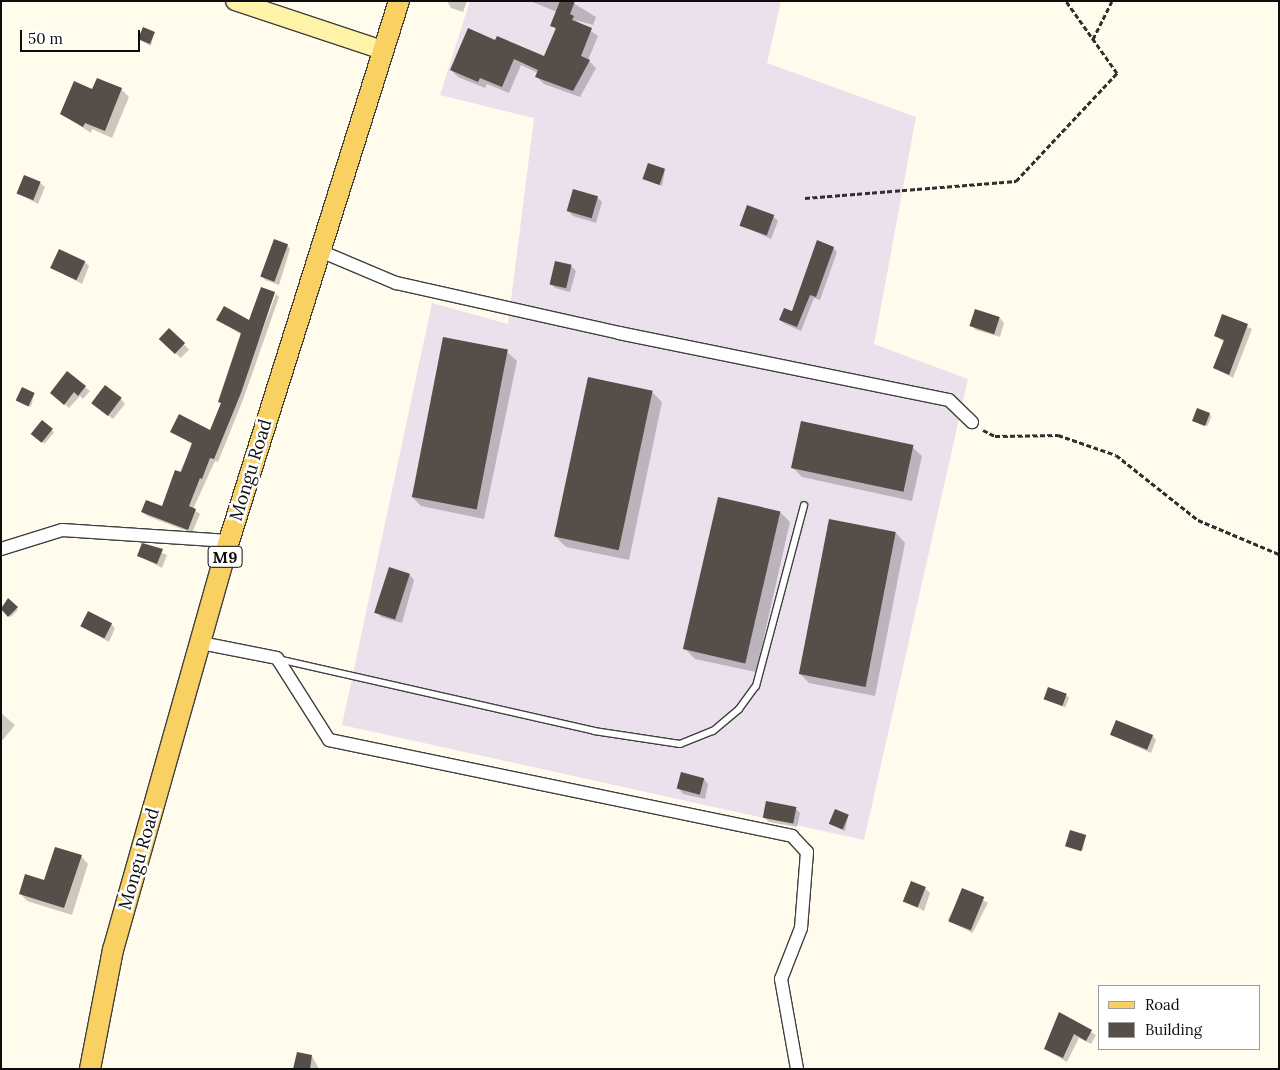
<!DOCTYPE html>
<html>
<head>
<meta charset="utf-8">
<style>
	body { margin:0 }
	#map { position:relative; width:1280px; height:1070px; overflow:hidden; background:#fffbed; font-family:Lora,serif }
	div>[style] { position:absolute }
	.industrial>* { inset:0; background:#eae1ec }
	.shadow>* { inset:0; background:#0003; transform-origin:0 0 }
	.building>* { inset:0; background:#564e49; transform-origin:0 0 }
	.path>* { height:3px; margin-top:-1.5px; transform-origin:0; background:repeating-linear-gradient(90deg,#2f2f2f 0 5px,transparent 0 7.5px) }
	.roads { filter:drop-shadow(1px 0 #404040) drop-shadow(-1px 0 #404040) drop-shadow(0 1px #404040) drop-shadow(0 -1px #404040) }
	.lane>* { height:6px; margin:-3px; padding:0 3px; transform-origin:3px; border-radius:3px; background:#fff }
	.street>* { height:12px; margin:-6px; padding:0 6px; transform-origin:6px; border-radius:6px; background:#fff }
	.secondary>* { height:18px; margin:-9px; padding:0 9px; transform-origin:9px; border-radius:9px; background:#fff3a8 }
	.primary>* { height:20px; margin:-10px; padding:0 10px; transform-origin:10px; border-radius:10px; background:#f9d162 }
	span { translate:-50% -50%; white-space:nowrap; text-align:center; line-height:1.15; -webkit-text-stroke:5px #fff; paint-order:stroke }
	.shield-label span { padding:1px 4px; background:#fff; border:1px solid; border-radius:4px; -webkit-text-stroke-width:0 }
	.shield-label { font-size:16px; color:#0d0d0d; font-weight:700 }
	.street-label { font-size:18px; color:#0d0d0d }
	.frame { position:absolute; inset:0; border:2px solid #0d0d0d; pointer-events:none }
	.legend { position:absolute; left:1098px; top:985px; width:162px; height:65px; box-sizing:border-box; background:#fff; border:1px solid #9e9e9e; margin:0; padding:6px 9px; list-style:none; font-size:15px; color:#0d0d0d }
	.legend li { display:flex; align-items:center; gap:10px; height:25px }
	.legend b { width:25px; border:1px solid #9e9e9e }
	.scale { position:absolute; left:20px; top:30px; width:120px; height:22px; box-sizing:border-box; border:2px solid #0d0d0d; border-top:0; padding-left:6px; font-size:15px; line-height:18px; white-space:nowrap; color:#0d0d0d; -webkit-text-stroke:4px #fff; paint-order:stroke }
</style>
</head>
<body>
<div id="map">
	<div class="industrial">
		<i style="clip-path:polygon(470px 1px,781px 1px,767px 63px,916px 117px,874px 344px,968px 379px,864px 840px,342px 725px,432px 303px,508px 324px,534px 118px,440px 95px)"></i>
	</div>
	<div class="shadow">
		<i style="clip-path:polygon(447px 1px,467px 1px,463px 12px,451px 8px)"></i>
		<i style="clip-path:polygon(530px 1px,570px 1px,596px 17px,593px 25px,576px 20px,598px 36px,588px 60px,596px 68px,580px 97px,544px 84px,537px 77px,538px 73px,521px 65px,509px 93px,487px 84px,485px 88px,458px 77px,451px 70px,496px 41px,545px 58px,556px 30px,552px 25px,557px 12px)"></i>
		<i style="clip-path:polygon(154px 33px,151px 46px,138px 39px)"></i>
		<i style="clip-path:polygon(121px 89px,129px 97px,112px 138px,92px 129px,91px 133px,62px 114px,93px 91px)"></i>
		<i style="clip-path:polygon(665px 170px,662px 186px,644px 179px)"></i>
		<i style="clip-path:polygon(40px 183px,45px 187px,38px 204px,17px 193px)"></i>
		<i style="clip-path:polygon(597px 197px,602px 202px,596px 223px,573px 216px,568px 211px)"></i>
		<i style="clip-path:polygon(773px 216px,778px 221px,771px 239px,741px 225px)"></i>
		<i style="clip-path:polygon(287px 245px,290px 249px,279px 285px,265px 280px,262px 276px)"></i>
		<i style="clip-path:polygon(833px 248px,837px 252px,820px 300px,814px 298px,801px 331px,785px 324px,780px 320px,793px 313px)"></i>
		<i style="clip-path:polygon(85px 262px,89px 266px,82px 284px,52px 268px)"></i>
		<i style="clip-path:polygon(571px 266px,576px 271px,570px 292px,555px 288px,550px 283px)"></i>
		<i style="clip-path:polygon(262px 288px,275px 293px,237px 398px,276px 294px,279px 297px,244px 397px,218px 462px,215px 461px,193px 509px,200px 514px,192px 533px,147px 516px,143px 512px,162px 508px,193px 445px,171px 431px,211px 432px,222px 404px,242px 335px,218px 320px,249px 322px)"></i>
		<i style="clip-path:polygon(1223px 316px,1252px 329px,1233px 378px,1214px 367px,1224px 342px,1215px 336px)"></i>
		<i style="clip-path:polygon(1000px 318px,1004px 323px,1000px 337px,976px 330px,972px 326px)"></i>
		<i style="left:169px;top:330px;width:28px;height:12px;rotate:44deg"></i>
		<i style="clip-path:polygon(507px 352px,517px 361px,484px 519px,421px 506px,411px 496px)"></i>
		<i style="clip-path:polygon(85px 387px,90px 391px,83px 399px,80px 396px,69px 408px,56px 397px)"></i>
		<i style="clip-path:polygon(652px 392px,662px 402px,629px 560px,566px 547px,556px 537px)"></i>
		<i style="clip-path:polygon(34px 394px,31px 407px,20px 402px)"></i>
		<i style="clip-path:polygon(121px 399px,125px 404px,113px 419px,97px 407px)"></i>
		<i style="left:1198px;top:410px;width:15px;height:11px;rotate:23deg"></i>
		<i style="left:42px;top:422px;width:16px;height:15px;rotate:40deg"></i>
		<i style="clip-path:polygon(912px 447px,922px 456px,912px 501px,802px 477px,792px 467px)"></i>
		<i style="clip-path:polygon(780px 512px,790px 522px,756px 672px,695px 659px,685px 649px)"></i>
		<i style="clip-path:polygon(896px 533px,905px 543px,875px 696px,809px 683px,799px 673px)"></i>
		<i style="clip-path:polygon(143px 545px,167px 555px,162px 568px,139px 556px)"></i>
		<i style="clip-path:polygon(410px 575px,414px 580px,402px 623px,381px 617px,377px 612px)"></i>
		<i style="left:8px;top:600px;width:14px;height:10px;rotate:45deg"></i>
		<i style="clip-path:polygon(111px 624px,115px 628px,109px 642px,82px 626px)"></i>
		<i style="left:1049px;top:689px;width:22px;height:11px;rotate:22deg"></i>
		<i style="clip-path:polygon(1px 713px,15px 725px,1px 742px)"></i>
		<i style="clip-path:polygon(1111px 735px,1153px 736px,1156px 740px,1151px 753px)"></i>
		<i style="clip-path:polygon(682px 774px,704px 779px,708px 784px,705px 799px,683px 794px,679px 789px)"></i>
		<i style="clip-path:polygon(795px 808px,800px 813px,797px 827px,769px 822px,765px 818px)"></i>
		<i style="clip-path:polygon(848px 816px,845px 831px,830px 824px)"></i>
		<i style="clip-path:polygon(1085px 836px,1083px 850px,1067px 846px)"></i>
		<i style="clip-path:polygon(81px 856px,88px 864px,72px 915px,27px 901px,20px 893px,45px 882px)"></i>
		<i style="clip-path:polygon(925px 888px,930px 893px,924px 911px,905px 901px)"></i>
		<i style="left:963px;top:890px;width:28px;height:34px;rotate:27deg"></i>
		<i style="clip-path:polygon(1060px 1014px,1096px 1035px,1091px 1044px,1079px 1038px,1067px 1062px,1045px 1049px)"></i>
		<i style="clip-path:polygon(312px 1056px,319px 1069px,294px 1069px)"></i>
	</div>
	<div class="building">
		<i style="clip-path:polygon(560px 1px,575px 1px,570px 14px,574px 16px,572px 20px,592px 28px,581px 56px,590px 60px,573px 91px,535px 77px,538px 70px,514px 59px,502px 87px,480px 78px,478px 82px,450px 70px,468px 28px,495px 40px,497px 36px,544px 56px,556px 28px,550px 26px)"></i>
		<i style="left:143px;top:27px;width:13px;height:13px;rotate:23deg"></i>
		<i style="clip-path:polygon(97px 78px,122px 88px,105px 131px,85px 123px,83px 127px,60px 114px,74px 81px,92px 89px)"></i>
		<i style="left:648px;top:163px;width:18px;height:17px;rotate:19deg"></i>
		<i style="left:24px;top:175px;width:18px;height:20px;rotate:22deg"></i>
		<i style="left:573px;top:189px;width:26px;height:23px;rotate:16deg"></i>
		<i style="left:747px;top:205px;width:29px;height:22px;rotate:20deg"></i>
		<i style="left:274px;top:239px;width:15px;height:40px;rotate:20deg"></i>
		<i style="clip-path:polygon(817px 240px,834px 247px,816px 297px,810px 295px,797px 327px,779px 320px,784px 308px,792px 311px)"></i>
		<i style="left:59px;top:249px;width:29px;height:21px;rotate:25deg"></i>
		<i style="left:555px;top:261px;width:17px;height:24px;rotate:13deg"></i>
		<i style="clip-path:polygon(261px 287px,275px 292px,241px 393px,214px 459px,210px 458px,202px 479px,200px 478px,189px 506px,196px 509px,188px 530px,141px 512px,146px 500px,162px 506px,175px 470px,181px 472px,192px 443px,170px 432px,179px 414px,210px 430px,221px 403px,218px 402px,241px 333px,216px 320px,224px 306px,249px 320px)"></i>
		<i style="left:975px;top:309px;width:26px;height:18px;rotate:18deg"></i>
		<i style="clip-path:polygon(1222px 314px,1248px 324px,1229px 375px,1213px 368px,1224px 340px,1214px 336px)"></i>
		<i style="left:169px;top:328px;width:22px;height:15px;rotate:43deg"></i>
		<i style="left:443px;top:337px;width:66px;height:163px;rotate:11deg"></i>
		<i style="clip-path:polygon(67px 371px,86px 386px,78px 396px,74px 392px,64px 405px,50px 393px)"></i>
		<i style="left:588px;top:377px;width:66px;height:163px;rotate:12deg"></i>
		<i style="left:105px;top:385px;width:21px;height:23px;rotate:37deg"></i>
		<i style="left:22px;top:387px;width:14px;height:15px;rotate:25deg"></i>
		<i style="left:1197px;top:408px;width:14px;height:14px;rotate:21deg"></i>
		<i style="left:42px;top:420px;width:14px;height:18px;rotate:39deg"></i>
		<i style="left:801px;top:421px;width:115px;height:48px;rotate:12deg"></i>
		<i style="left:718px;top:497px;width:64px;height:156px;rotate:13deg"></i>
		<i style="left:829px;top:519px;width:68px;height:158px;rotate:11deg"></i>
		<i style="clip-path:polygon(142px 543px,163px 549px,157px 564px,137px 556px)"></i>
		<i style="left:389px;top:567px;width:22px;height:48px;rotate:18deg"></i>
		<i style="clip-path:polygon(8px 598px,18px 607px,8px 617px,1px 609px)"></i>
		<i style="left:88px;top:611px;width:27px;height:17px;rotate:27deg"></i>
		<i style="left:1048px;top:687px;width:20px;height:13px;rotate:20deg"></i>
		<i style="left:1116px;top:720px;width:40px;height:16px;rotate:22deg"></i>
		<i style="left:681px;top:772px;width:24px;height:17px;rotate:15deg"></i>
		<i style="left:766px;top:801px;width:31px;height:17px;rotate:11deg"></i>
		<i style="left:835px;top:809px;width:15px;height:16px;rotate:23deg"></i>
		<i style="left:1070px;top:830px;width:17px;height:17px;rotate:17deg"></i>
		<i style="clip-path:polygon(55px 847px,82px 855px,64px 908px,19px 894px,25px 874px,44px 880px)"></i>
		<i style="left:911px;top:881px;width:16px;height:22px;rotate:22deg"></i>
		<i style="left:962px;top:888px;width:24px;height:36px;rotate:22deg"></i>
		<i style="clip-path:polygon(1059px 1012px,1092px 1030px,1086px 1041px,1074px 1034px,1063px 1058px,1044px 1049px)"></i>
		<i style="clip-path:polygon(297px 1052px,312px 1055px,310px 1069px,293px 1069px)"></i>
	</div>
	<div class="path">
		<i style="left:1093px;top:39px;width:42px;rotate:-63.4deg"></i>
		<i style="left:805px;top:198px;width:212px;rotate:-4.6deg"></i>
		<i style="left:1016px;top:181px;width:148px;rotate:-46.9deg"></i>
		<i style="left:1117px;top:73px;width:88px;rotate:-125.3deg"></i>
		<i style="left:983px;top:430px;width:13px;rotate:27deg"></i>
		<i style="left:995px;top:436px;width:63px;rotate:-0.9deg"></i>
		<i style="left:1058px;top:435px;width:61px;rotate:19deg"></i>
		<i style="left:1116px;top:455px;width:105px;rotate:38.4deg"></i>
		<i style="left:1198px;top:520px;width:88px;rotate:22.8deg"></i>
	</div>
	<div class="roads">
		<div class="lane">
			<i style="left:278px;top:659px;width:324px;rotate:12.8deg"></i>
			<i style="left:594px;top:731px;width:87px;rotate:8.6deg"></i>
			<i style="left:680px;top:744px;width:35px;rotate:-22deg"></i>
			<i style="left:713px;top:731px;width:34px;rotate:-40deg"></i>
			<i style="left:739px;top:709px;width:29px;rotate:-54deg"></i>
			<i style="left:756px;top:686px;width:187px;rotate:-75.1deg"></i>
		</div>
		<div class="street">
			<i style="left:318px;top:250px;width:85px;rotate:22.9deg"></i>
			<i style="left:396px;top:283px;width:229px;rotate:12.6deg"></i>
			<i style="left:619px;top:333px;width:337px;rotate:11.5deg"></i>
			<i style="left:949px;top:400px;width:32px;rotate:44deg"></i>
			<i style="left:1px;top:549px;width:64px;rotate:-17.3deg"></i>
			<i style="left:62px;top:530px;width:167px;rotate:3.8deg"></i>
			<i style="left:201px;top:643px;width:77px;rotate:11.2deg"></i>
			<i style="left:277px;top:658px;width:97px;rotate:57.6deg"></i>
			<i style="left:329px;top:740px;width:473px;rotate:11.7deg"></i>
			<i style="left:792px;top:836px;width:22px;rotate:47deg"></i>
			<i style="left:807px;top:852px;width:76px;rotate:94.5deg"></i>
			<i style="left:801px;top:928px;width:55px;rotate:111.4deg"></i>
			<i style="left:781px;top:979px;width:91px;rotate:79.9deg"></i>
		</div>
		<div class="secondary">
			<i style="left:235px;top:1px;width:155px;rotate:18.4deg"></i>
		</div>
		<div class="primary">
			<i style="left:90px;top:1069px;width:121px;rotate:-79.1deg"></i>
			<i style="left:113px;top:950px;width:425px;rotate:-74.2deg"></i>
			<i style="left:229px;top:541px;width:566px;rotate:-72.53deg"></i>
		</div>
	</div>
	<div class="shield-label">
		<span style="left:225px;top:557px">M9</span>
	</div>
	<div class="street-label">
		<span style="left:251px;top:470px;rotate:-73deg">Mongu Road</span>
		<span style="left:139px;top:859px;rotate:-74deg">Mongu Road</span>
	</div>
	<div class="frame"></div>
	<ul class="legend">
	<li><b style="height:6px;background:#f9d162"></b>Road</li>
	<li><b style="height:14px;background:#564e49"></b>Building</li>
	</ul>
	<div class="scale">50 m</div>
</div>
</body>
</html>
